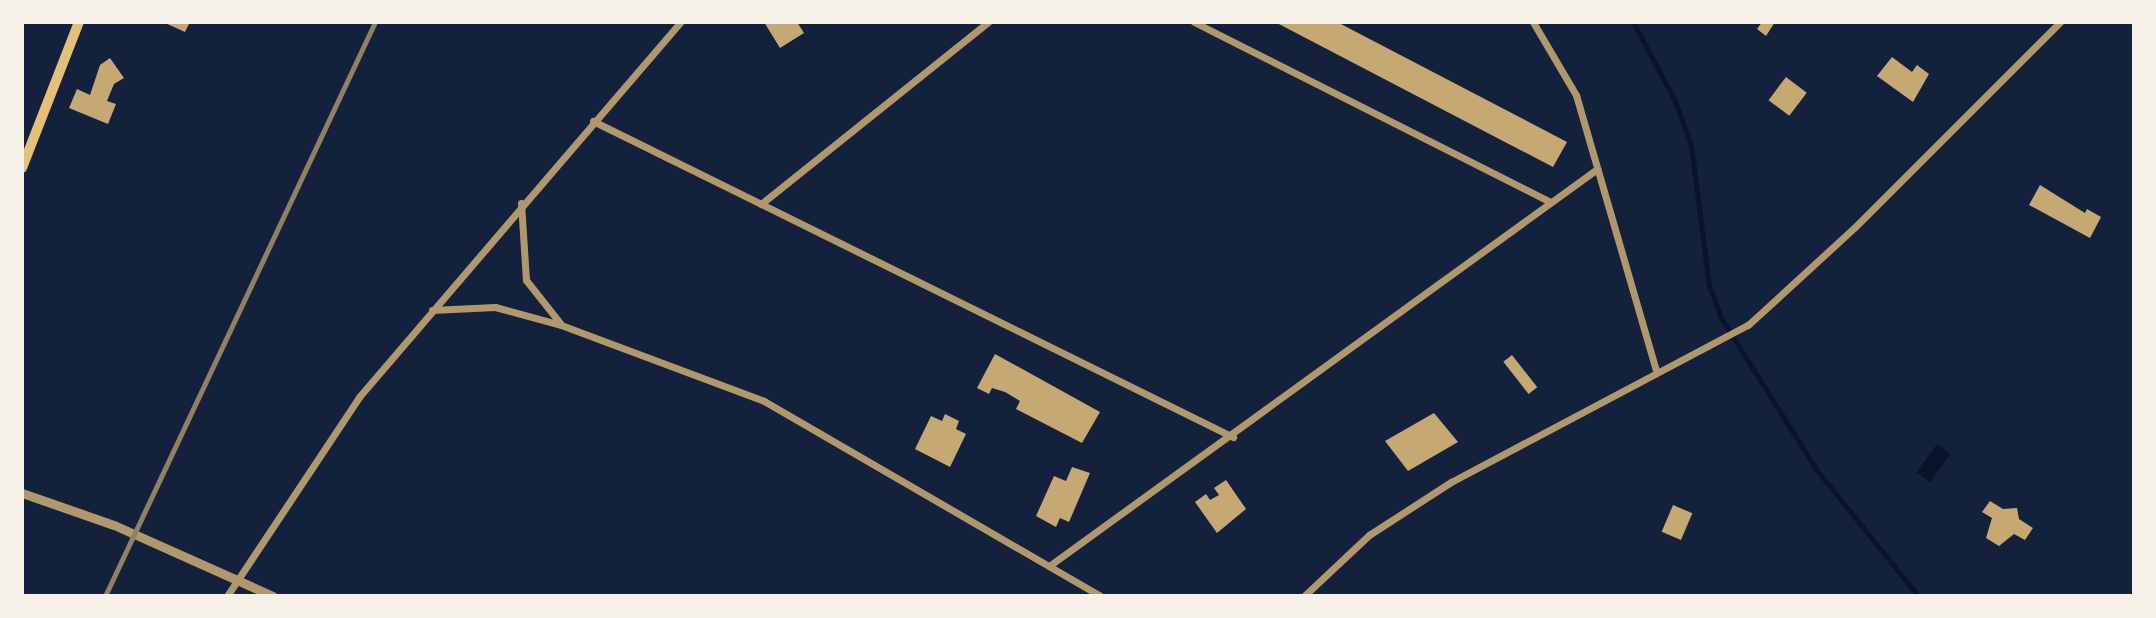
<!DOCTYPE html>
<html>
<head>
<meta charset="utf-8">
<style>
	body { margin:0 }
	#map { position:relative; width:2156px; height:618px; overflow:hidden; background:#14213d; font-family:Helvetica,sans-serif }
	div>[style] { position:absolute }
	.water>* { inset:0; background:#0b132b; transform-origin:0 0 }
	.stream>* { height:5px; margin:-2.5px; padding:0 2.5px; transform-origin:2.5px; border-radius:2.5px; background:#0b132b }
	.building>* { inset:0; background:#c6a872; transform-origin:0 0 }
	.minor>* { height:7px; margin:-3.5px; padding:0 3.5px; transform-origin:3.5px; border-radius:3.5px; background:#b1986c }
	.tertiary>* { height:9px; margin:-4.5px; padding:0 4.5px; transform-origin:4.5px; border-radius:4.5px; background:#b1986c }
	.secondary>* { height:10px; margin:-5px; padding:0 5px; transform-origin:5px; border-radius:5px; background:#e5c07b }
	.rail>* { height:5px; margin:-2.5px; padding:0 2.5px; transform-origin:2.5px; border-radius:2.5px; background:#918062 }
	span { translate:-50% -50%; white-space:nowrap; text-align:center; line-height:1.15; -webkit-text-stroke:8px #f6f1e7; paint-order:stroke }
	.frame { position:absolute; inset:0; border:24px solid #f6f1e7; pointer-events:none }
</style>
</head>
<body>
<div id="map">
	<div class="water">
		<i style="left:1937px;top:444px;width:17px;height:35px;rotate:36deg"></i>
	</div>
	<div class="stream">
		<i style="left:1633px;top:22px;width:89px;rotate:62deg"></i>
		<i style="left:1675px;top:101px;width:47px;rotate:70deg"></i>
		<i style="left:1691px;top:145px;width:141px;rotate:82.7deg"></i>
		<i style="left:1709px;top:285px;width:35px;rotate:70deg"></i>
		<i style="left:1721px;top:318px;width:178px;rotate:57.8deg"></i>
		<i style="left:1816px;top:469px;width:163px;rotate:51.2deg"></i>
	</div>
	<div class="building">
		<i style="clip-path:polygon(163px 22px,190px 22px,185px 32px)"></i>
		<i style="clip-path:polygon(764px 22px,797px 22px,804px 33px,780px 48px)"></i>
		<i style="clip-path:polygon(1275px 22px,1337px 22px,1567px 142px,1553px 167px)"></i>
		<i style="clip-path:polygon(1762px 22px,1775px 22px,1766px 36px,1757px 29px)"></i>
		<i style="clip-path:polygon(1892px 57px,1912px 72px,1917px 65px,1929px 74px,1913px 102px,1877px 76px)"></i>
		<i style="clip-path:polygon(110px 58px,124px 78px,114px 84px,107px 101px,116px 104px,108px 124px,69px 108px,77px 89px,90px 95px,100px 65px)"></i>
		<i style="left:1786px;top:77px;width:26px;height:29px;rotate:37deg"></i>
		<i style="clip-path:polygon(2040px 185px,2085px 213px,2087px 209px,2101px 217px,2090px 238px,2029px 205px)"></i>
		<i style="clip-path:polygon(995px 354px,1100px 412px,1082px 443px,1016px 409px,1020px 401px,1005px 392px,992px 388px,989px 394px,977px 388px)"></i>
		<i style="left:1512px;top:355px;width:41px;height:11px;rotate:52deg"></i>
		<i style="clip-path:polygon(1434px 413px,1458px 442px,1408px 471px,1385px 441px)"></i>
		<i style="clip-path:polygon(945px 414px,959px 421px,956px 429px,966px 434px,950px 467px,915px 449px,931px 416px,942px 421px)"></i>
		<i style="clip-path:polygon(1072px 467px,1090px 473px,1069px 522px,1060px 518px,1056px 527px,1036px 516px,1054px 476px,1066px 481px)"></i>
		<i style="clip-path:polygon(1226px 480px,1246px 509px,1217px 533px,1195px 502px,1206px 494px,1210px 500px,1219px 495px,1214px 488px)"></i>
		<i style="clip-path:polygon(1990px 501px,2003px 509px,2017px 508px,2019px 519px,2033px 528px,2025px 540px,2014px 534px,1999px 546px,1986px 538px,1992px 518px,1982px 512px)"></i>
		<i style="left:1673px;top:505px;width:21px;height:29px;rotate:23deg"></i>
	</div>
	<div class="minor">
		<i style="left:1194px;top:22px;width:398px;rotate:26.8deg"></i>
		<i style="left:1533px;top:22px;width:85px;rotate:59.5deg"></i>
		<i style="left:1576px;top:95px;width:286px;rotate:73.8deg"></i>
		<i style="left:593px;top:121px;width:714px;rotate:26.28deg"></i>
		<i style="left:521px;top:203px;width:77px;rotate:86.3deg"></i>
		<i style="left:526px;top:280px;width:55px;rotate:51.7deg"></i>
		<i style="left:761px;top:204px;width:291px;rotate:-38.7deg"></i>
		<i style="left:432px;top:310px;width:63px;rotate:-2.7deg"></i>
		<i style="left:495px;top:307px;width:68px;rotate:15.3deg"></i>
		<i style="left:561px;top:325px;width:217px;rotate:20.5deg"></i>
		<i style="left:764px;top:401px;width:388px;rotate:30.1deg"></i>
		<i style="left:1049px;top:566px;width:677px;rotate:-35.92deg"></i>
		<i style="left:227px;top:596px;width:239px;rotate:-56.4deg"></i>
		<i style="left:359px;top:397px;width:494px;rotate:-49.4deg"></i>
		<i style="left:1304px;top:596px;width:89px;rotate:-43.2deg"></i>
		<i style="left:1369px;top:535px;width:98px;rotate:-32.9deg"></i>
		<i style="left:1451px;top:482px;width:336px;rotate:-27.9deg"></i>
		<i style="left:1748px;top:325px;width:145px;rotate:-42.5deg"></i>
		<i style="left:1855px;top:227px;width:290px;rotate:-45deg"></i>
	</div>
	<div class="tertiary">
		<i style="left:22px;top:493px;width:97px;rotate:19.2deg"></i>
		<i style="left:114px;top:525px;width:174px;rotate:24.1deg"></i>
	</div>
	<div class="secondary">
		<i style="left:22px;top:168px;width:157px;rotate:-68.7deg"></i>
	</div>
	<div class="rail">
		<i style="left:105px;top:596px;width:634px;rotate:-64.81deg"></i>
	</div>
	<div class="frame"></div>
</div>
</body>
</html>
